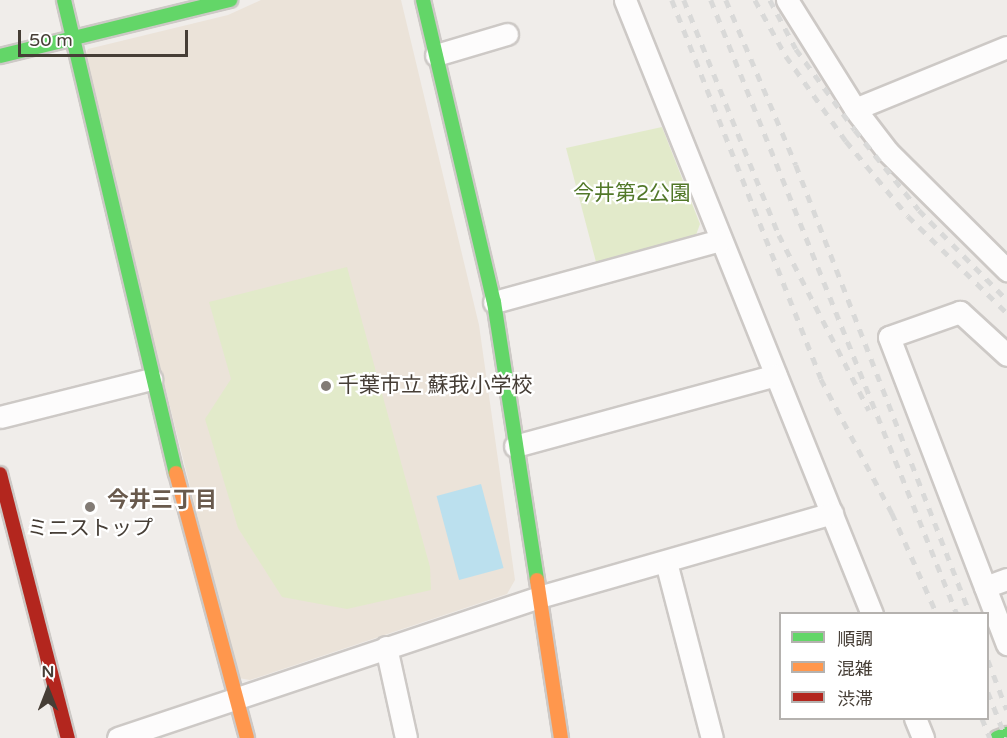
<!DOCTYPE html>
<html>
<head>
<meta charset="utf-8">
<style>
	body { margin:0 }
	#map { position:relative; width:1007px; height:738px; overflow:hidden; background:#f0edea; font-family:"Varela Round","Noto Sans JP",sans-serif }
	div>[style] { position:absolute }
	.education>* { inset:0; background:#ebe3d9 }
	.green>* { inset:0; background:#e2eaca }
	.water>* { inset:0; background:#bbe0ee; transform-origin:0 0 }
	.roads { filter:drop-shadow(2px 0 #cdc9c6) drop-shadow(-2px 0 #cdc9c6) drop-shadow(0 2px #cdc9c6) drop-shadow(0 -2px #cdc9c6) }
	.street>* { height:21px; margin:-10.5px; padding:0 10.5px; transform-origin:10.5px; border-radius:10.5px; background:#fdfcfc }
	.fast>* { height:14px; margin:-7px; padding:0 7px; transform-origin:7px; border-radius:7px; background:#63d668 }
	.slow>* { height:14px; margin:-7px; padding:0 7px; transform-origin:7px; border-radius:7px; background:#ff974d }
	.jam>* { height:14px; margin:-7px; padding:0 7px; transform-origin:7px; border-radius:7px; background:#b3261e }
	.rail>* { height:4.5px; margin-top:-2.25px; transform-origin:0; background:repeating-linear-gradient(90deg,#d9d9d8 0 8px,transparent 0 16px) }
	.dots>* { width:16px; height:16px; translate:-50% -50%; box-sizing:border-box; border:3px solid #fff; border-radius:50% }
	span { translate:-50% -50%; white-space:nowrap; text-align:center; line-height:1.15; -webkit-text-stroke:4.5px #fff; paint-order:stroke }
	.park-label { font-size:21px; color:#527829 }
	.poi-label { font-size:21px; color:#463e36 }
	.left { translate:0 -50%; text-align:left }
	.neighbourhood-label { font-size:22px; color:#695a4d; font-weight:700 }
	.legend { position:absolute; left:779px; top:612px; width:210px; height:108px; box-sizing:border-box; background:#fff; border:2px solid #b5b2af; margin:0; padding:8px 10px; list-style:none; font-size:18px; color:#463e36 }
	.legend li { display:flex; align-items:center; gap:12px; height:30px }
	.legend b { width:30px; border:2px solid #b5b2af }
	.north { position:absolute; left:18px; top:660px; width:60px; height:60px; -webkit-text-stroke:4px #fff; paint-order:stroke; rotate:0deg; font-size:16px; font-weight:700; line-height:24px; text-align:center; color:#463e36 }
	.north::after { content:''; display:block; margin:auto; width:21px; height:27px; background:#463e36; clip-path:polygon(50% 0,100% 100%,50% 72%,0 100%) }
	.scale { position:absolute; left:18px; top:30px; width:170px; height:27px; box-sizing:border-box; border:3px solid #463e36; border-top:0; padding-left:8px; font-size:18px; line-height:21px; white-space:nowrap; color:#463e36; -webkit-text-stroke:4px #fff; paint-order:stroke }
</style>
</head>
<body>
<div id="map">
	<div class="education">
		<i style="clip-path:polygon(261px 0,401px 0,479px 325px,515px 580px,507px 594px,250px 680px,238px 678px,83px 59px,88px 49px,228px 15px)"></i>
	</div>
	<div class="green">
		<i style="clip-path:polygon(662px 127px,700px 224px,696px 235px,596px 262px,566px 148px)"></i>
		<i style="clip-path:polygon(347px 267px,430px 567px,431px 590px,347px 609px,282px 597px,238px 528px,205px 419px,231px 379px,209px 302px)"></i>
	</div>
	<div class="water">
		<i style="left:481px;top:484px;width:87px;height:46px;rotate:75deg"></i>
	</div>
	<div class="roads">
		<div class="street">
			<i style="left:625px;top:0;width:662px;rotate:68.09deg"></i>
			<i style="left:787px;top:0;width:128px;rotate:58deg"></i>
			<i style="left:855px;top:109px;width:54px;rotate:52.5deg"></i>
			<i style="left:888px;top:152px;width:168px;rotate:44.8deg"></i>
			<i style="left:436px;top:55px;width:74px;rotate:-16.5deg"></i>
			<i style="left:855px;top:109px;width:164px;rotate:-22.2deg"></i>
			<i style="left:494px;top:302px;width:235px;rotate:-15.3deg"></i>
			<i style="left:1007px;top:355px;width:64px;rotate:-137.5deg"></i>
			<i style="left:960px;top:312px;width:75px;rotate:160.6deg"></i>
			<i style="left:889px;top:337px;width:329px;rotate:69deg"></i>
			<i style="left:0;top:417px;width:156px;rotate:-14.1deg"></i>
			<i style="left:515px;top:446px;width:270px;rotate:-15.2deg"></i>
			<i style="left:666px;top:562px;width:182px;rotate:75.4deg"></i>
			<i style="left:985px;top:587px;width:23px;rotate:-20deg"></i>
			<i style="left:386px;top:647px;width:93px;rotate:77.6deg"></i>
			<i style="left:915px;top:718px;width:22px;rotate:68deg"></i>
			<i style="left:118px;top:738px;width:444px;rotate:-18.5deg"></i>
			<i style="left:539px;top:597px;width:305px;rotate:-16deg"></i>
		</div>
		<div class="fast">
			<i style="left:64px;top:0;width:486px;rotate:76.7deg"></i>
			<i style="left:423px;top:0;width:310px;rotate:76.8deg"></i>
			<i style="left:494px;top:302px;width:281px;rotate:81.2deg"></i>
			<i style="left:0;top:56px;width:237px;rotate:-13.7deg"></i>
			<i style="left:997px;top:738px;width:11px;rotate:-22deg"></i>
		</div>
		<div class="slow">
			<i style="left:176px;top:473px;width:274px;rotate:75deg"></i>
			<i style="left:537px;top:580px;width:160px;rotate:81.4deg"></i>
		</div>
		<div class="jam">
			<i style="left:0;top:474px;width:273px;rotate:75.6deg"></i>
		</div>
	</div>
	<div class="rail">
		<i style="left:672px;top:0;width:407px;rotate:68.5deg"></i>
		<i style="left:821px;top:379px;width:152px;rotate:62.1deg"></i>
		<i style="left:892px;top:513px;width:111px;rotate:66deg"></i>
		<i style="left:684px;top:0;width:253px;rotate:68deg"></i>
		<i style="left:779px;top:235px;width:197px;rotate:62.8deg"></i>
		<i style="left:711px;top:0;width:661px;rotate:68.17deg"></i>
		<i style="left:726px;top:0;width:179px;rotate:67deg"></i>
		<i style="left:796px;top:165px;width:482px;rotate:68.8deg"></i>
		<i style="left:755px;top:0;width:64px;rotate:61deg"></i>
		<i style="left:786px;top:56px;width:104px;rotate:54.8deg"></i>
		<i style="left:846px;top:141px;width:97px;rotate:50.4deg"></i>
		<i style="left:908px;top:216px;width:139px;rotate:44.4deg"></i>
		<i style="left:770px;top:0;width:55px;rotate:62deg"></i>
		<i style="left:796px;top:49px;width:100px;rotate:53.9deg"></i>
		<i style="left:855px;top:130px;width:102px;rotate:51.3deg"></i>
		<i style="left:919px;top:210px;width:126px;rotate:45.6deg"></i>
		<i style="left:988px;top:660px;width:53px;rotate:69.2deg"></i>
		<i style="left:988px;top:692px;width:49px;rotate:68.6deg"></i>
		<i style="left:982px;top:718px;width:22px;rotate:68deg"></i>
	</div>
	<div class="dots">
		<i style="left:326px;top:386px;background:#827b75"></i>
		<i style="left:90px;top:507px;background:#827b75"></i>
	</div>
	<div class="park-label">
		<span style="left:632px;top:194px">今井第2公園</span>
	</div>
	<div class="poi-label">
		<span class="left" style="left:338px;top:386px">千葉市立 蘇我小学校</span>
		<span style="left:90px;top:529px">ミニストップ</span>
	</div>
	<div class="neighbourhood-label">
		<span style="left:162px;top:501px">今井三丁目</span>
	</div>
	<ul class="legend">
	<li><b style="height:8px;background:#63d668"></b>順調</li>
	<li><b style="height:8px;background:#ff974d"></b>混雑</li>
	<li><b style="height:8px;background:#b3261e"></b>渋滞</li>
	</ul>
	<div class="north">N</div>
	<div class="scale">50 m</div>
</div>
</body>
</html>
